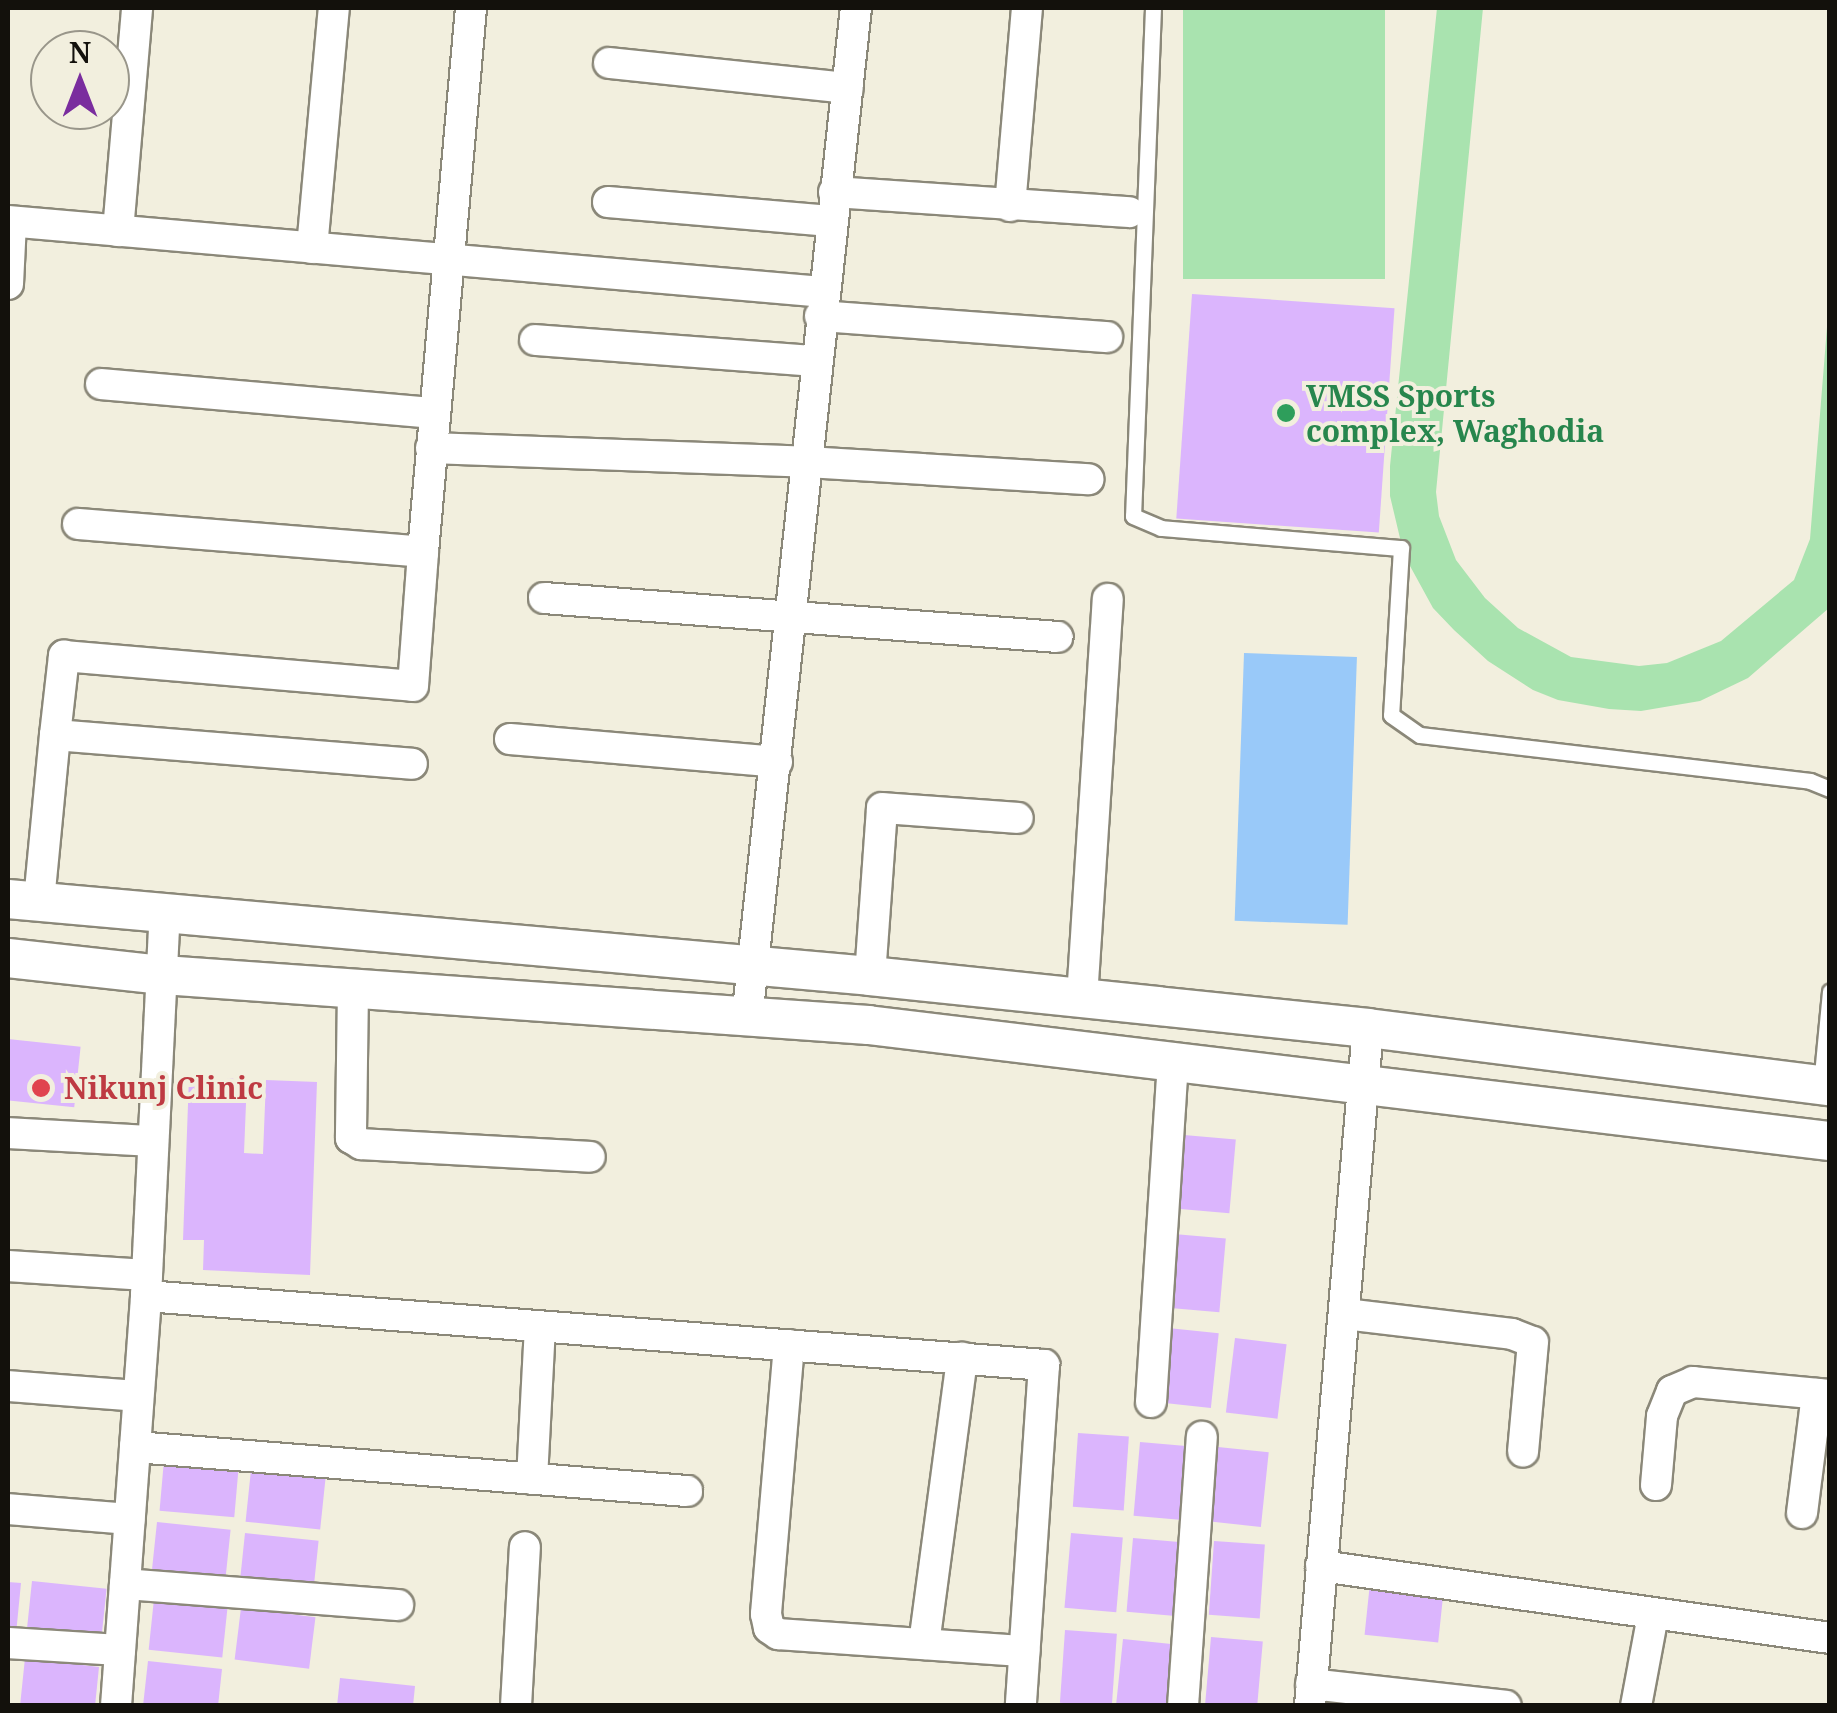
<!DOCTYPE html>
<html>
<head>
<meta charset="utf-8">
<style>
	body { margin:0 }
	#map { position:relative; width:1837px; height:1713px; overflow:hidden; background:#f2efde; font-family:"Noto Serif",serif }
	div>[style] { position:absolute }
	.green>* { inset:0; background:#a9e3af; transform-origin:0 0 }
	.water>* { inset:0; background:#99c9f9; transform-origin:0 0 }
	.building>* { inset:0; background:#dbb5fd; transform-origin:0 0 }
	.roads { filter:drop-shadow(2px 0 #8b8879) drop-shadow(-2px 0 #8b8879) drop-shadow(0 2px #8b8879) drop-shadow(0 -2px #8b8879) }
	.service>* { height:15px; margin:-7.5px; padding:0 7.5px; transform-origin:7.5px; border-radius:7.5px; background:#fff }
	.minor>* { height:30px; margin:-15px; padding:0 15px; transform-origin:15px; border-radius:15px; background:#fff }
	.tertiary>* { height:38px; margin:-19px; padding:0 19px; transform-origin:19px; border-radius:19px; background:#fff }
	.dots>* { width:28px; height:28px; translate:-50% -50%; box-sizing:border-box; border:5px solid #f2efde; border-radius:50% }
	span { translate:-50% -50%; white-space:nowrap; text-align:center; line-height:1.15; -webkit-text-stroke:8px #f2efde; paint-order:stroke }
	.leisure-label { font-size:30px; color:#27864d; font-weight:700 }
	.left { translate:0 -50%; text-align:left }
	.health-label { font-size:30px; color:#be3a42; font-weight:700 }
	.frame { position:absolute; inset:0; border:10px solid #13110c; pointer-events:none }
	.north { position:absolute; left:30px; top:30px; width:100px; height:100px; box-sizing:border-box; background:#f2efde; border:2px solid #99968a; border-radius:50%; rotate:0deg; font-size:28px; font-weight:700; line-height:40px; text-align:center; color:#13110c }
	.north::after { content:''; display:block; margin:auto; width:35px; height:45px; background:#7a2d9e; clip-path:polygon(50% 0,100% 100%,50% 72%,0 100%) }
</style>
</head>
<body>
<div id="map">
	<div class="green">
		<i style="left:1183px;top:8px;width:202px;height:271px"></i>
		<i style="clip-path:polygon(1437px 8px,1483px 8px,1436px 492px,1439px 516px,1456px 560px,1485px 598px,1518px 628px,1571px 657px,1639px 666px,1667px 663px,1721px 641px,1794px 580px,1810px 539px,1829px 302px,1829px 608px,1748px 678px,1700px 701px,1641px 711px,1609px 709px,1558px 700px,1533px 690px,1488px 661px,1454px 630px,1433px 608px,1404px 555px,1390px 496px,1390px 466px)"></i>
	</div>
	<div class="water">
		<i style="left:1244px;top:653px;width:113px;height:268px;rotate:2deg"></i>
	</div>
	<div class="building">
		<i style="left:1192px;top:294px;width:203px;height:225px;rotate:4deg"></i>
		<i style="left:8px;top:1039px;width:73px;height:61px;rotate:6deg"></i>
		<i style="clip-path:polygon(189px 1077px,247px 1079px,244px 1153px,263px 1154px,266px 1080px,317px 1082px,310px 1275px,203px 1270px,204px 1240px,183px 1240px)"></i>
		<i style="left:1184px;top:1135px;width:52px;height:74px;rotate:5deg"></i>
		<i style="left:1174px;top:1234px;width:52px;height:74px;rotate:5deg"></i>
		<i style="left:1168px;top:1328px;width:51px;height:75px;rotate:6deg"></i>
		<i style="left:1235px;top:1338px;width:52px;height:75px;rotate:7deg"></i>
		<i style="left:1078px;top:1433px;width:51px;height:74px;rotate:4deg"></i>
		<i style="left:1140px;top:1442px;width:52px;height:74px;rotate:5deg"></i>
		<i style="left:1218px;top:1447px;width:51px;height:75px;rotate:6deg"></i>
		<i style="left:164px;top:1460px;width:75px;height:51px;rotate:5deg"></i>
		<i style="left:251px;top:1470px;width:75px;height:52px;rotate:6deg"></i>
		<i style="left:157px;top:1522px;width:74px;height:52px;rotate:6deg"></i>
		<i style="left:245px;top:1533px;width:74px;height:52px;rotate:6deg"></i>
		<i style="left:1071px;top:1533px;width:52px;height:75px;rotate:5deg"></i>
		<i style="left:1133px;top:1538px;width:52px;height:74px;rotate:5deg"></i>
		<i style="left:1214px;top:1541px;width:51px;height:74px;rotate:4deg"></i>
		<i style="left:32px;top:1581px;width:75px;height:51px;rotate:6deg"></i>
		<i style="clip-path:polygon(8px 1582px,21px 1583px,16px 1634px,8px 1633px)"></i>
		<i style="left:1370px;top:1583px;width:74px;height:52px;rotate:6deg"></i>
		<i style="left:154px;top:1599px;width:74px;height:51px;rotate:6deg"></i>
		<i style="left:241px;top:1608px;width:75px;height:52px;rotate:7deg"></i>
		<i style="left:1065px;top:1630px;width:52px;height:73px;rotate:4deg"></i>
		<i style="left:1211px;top:1637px;width:52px;height:69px;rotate:5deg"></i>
		<i style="left:1123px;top:1639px;width:51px;height:67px;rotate:6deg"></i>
		<i style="clip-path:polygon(25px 1658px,99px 1667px,95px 1706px,20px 1706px)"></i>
		<i style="clip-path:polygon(148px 1661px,222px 1669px,218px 1706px,143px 1706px)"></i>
		<i style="clip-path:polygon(340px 1678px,415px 1686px,413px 1706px,337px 1706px)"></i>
	</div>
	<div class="roads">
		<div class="service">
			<i style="left:1153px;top:8px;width:508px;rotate:92.25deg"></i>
			<i style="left:1133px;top:516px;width:30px;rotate:23deg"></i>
			<i style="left:1161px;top:528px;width:241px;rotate:4.8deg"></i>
			<i style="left:1401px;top:548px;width:167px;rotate:93.4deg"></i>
			<i style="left:1391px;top:715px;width:35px;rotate:35deg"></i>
			<i style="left:1420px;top:735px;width:393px;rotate:6.7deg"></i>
			<i style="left:1810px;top:781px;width:22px;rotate:22deg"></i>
			<i style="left:1821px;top:1085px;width:94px;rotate:-84.5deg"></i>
		</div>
		<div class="minor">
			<i style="left:609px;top:63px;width:240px;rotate:6deg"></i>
			<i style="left:834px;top:192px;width:296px;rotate:3.9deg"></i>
			<i style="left:608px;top:202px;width:223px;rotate:4.9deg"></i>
			<i style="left:1010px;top:206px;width:199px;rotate:-85.1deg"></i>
			<i style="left:8px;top:221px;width:817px;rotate:4.98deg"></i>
			<i style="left:118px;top:231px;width:224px;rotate:-85.1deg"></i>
			<i style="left:312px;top:248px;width:241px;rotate:-84.8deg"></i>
			<i style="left:8px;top:284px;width:62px;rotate:-87.2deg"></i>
			<i style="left:820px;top:316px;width:288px;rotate:4.2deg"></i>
			<i style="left:535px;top:340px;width:283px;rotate:4.3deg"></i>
			<i style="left:101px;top:384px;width:334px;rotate:5deg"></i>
			<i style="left:431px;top:448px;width:376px;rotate:2.1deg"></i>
			<i style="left:807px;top:462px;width:282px;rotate:3.5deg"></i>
			<i style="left:78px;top:524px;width:346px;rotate:4.6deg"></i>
			<i style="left:423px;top:552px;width:546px;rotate:-84.96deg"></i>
			<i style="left:544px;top:598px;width:515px;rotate:4.34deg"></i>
			<i style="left:55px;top:735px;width:80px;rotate:-83.5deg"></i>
			<i style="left:64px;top:656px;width:350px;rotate:4.9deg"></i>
			<i style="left:413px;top:686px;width:134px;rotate:-85.7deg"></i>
			<i style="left:510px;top:739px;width:268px;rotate:4.9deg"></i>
			<i style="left:39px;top:901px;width:167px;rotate:-84.5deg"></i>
			<i style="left:55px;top:735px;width:358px;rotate:4.6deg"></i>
			<i style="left:870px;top:976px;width:168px;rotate:-85.9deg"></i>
			<i style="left:882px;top:808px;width:136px;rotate:4.2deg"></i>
			<i style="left:353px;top:989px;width:149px;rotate:90.8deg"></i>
			<i style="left:351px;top:1138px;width:12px;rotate:31deg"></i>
			<i style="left:361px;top:1144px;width:229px;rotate:3.2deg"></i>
			<i style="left:1082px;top:998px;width:400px;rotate:-86.3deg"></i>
			<i style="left:747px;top:1019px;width:1017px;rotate:-83.85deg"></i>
			<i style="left:8px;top:1133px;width:144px;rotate:3.2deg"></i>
			<i style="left:8px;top:1266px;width:139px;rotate:3.7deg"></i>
			<i style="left:146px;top:1296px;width:901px;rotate:4.39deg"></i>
			<i style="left:1044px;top:1365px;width:342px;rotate:93.9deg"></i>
			<i style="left:1345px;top:1314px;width:168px;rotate:6.8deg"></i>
			<i style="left:1512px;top:1334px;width:22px;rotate:21deg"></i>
			<i style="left:1533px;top:1342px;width:110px;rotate:95.2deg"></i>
			<i style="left:789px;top:1345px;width:270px;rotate:94.9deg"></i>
			<i style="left:766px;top:1614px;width:14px;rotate:78deg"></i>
			<i style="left:769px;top:1628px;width:11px;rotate:34deg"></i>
			<i style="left:778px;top:1634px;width:247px;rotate:4deg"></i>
			<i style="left:8px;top:1386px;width:130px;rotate:4.4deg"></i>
			<i style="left:1151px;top:1402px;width:342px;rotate:-86.3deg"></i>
			<i style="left:135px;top:1447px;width:554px;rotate:4.56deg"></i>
			<i style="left:532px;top:1479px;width:152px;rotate:-87deg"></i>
			<i style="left:1656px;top:1485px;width:69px;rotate:-85deg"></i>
			<i style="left:1662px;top:1416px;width:27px;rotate:-68deg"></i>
			<i style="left:1672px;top:1391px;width:23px;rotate:-23deg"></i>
			<i style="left:1693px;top:1382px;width:138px;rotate:5.4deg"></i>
			<i style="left:8px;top:1509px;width:122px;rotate:4.7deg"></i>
			<i style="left:1802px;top:1513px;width:120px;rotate:-82.8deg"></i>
			<i style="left:1321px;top:1566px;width:514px;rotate:8.05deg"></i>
			<i style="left:125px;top:1584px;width:274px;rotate:4.4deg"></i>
			<i style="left:8px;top:1643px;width:112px;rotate:3.6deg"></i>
			<i style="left:924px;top:1644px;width:289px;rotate:-82.4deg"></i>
			<i style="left:1311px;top:1684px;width:196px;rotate:6.4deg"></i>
			<i style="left:116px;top:1706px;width:411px;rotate:-85.8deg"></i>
			<i style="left:146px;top:1296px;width:384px;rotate:-87.2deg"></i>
			<i style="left:516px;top:1706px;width:159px;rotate:-86.8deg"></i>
			<i style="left:1183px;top:1706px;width:270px;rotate:-86deg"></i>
			<i style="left:1310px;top:1706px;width:680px;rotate:-85.11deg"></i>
			<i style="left:1636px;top:1706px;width:93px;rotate:-79.4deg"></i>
		</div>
		<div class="tertiary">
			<i style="left:8px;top:899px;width:865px;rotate:5.1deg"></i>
			<i style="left:870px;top:976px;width:501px;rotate:5.96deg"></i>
			<i style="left:1368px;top:1028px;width:466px;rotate:7.2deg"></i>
			<i style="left:8px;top:958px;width:156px;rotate:6.3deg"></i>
			<i style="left:163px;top:975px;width:707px;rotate:4.06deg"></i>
			<i style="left:868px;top:1025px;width:969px;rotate:6.88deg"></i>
		</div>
	</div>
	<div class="dots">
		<i style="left:1286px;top:413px;background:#2e9e5b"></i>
		<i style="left:41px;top:1088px;background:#e0444e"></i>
	</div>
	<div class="leisure-label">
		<span class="left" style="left:1306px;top:413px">VMSS Sports<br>complex, Waghodia</span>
	</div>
	<div class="health-label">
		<span class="left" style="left:64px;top:1088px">Nikunj Clinic</span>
	</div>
	<div class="frame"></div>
	<div class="north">N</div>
</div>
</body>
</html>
